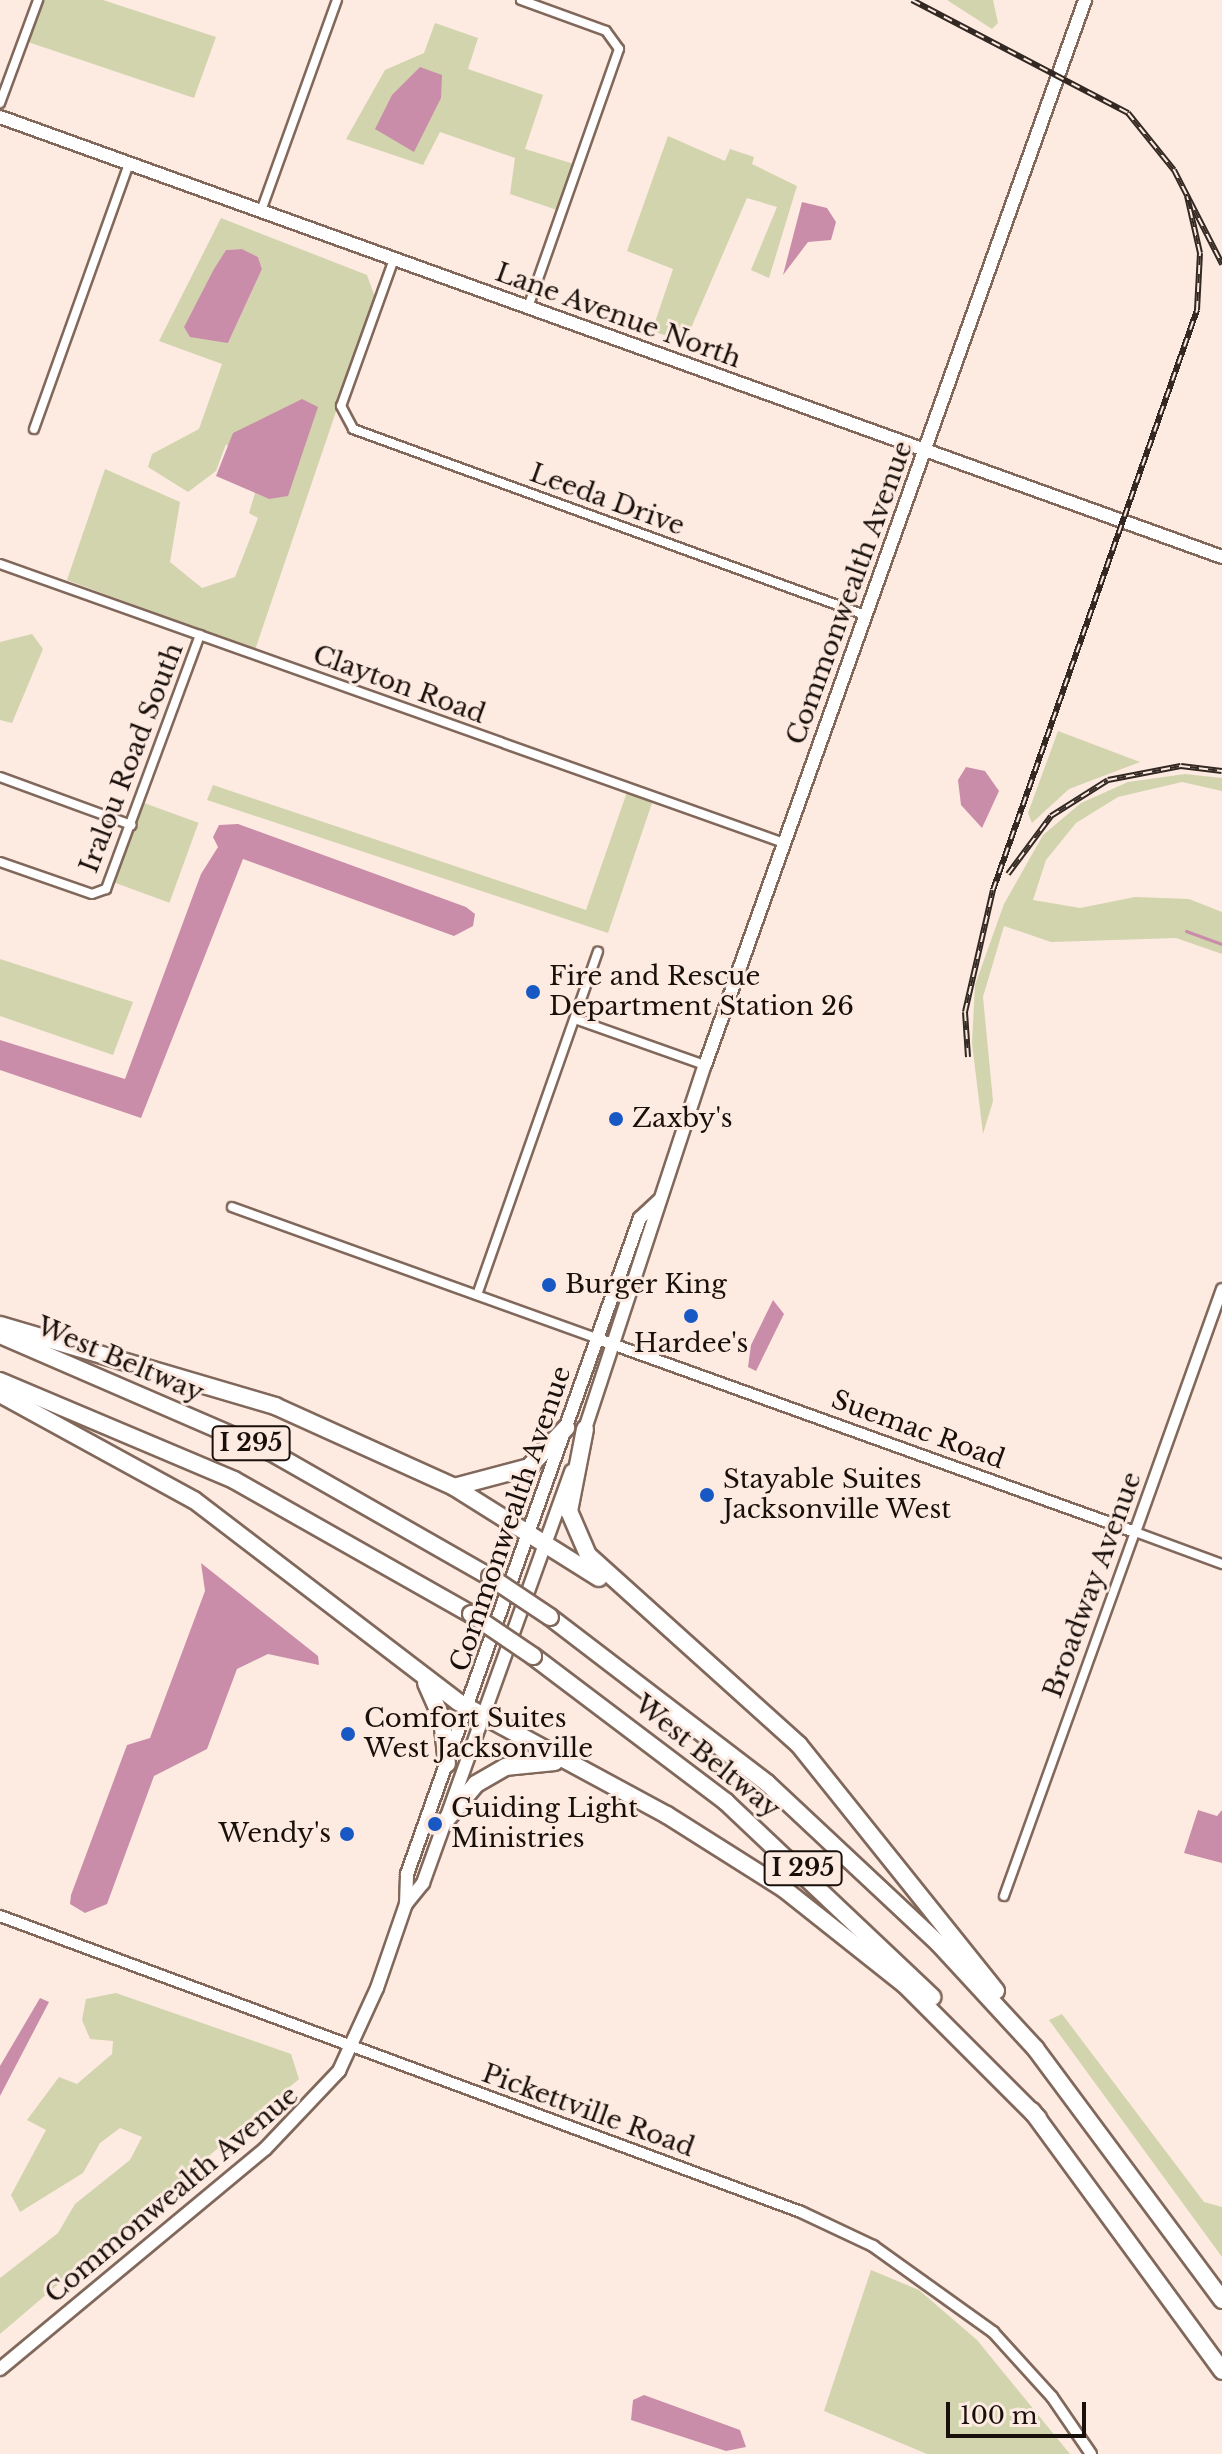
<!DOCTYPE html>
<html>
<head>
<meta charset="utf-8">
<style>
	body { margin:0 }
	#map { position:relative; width:1222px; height:2454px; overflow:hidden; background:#fdebe2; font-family:"Libre Baskerville",serif }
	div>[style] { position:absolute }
	.green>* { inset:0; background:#d1d4ad; transform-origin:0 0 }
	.water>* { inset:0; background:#ca8da9 }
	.stream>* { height:3px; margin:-1.5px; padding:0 1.5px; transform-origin:1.5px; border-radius:1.5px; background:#ca8da9 }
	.roads { filter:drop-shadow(2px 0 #81685b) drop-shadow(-2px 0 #81685b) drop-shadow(0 2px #81685b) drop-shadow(0 -2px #81685b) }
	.minor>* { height:8px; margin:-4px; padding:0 4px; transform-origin:4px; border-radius:4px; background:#fff }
	.tertiary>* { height:10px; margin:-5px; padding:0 5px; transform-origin:5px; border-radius:5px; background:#fff }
	.secondary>* { height:12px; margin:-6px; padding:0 6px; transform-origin:6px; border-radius:6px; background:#fff }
	.motorway>* { height:16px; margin:-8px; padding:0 8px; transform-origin:8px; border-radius:8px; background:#fff }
	.rail>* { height:6px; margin-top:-3px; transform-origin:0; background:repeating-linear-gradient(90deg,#fdebe2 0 9px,#332822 0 18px); box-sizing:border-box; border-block:2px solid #332822 }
	.bridges { filter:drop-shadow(2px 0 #81685b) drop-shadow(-2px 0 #81685b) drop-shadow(0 2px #81685b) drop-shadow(0 -2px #81685b) }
	.motorway-bridge>* { height:16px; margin:-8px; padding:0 8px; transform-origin:8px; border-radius:8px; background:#fff }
	.dots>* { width:22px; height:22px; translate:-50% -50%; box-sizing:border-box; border:4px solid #fdebe2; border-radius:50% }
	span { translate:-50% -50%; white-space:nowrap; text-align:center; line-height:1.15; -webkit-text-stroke:6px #fdebe2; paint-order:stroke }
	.shield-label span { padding:2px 6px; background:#fdebe2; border:2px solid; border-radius:6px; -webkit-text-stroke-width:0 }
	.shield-label { font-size:24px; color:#1a100b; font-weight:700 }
	.street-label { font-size:26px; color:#1a100b }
	.poi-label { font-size:26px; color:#1a100b }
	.left { translate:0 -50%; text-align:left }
	.right { translate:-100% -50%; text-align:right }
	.scale { position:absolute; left:946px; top:2402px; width:140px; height:36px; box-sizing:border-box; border:4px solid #1a100b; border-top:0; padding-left:10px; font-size:24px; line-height:28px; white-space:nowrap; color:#1a100b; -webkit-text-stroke:6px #fdebe2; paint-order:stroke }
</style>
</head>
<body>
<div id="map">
	<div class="green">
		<i style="clip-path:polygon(42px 0,103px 0,216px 37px,194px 98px,28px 42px)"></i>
		<i style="clip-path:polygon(947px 0,993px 0,998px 23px,992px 29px)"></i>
		<i style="clip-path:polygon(435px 23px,478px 38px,468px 69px,543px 95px,525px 149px,574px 164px,557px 210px,510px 194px,515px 158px,440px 132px,423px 165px,346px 139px,385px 70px,424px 53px)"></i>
		<i style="clip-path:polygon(668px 136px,725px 161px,730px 149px,754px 157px,752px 164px,797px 186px,769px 278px,751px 270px,777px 207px,747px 198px,685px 342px,652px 331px,673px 269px,627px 251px)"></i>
		<i style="clip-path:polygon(evenodd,221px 218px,367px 275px,375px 297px,255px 650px,67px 580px,105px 469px,180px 502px,170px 562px,202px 588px,235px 577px,258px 518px,249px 513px,255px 493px,269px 499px,226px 444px,216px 471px,188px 492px,148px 467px,152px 454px,199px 429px,222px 364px,159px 341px,221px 218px,242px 249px,258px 257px,262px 269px,228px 343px,184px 327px,226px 250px,242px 249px)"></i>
		<i style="clip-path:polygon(32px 634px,43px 649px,12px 723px,0 720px,0 642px)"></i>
		<i style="clip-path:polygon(1058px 731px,1140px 762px,1069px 789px,1032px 823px,1028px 813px)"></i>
		<i style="clip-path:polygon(1185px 774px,1222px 778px,1222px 791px,1182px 782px,1118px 797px,1076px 823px,1046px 860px,1033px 900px,1080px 908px,1135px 897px,1189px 899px,1222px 912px,1222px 954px,1176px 938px,1051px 942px,1004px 926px,983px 997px,993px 1101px,983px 1134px,972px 1043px,975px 985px,1004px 904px,1043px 835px,1081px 803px,1128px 782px)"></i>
		<i style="clip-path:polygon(213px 785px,586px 910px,627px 792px,652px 803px,608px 933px,207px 800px)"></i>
		<i style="left:144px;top:803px;width:58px;height:85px;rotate:20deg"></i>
		<i style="clip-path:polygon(0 959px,133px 1002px,113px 1055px,0 1016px)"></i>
		<i style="clip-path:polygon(116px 1993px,291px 2054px,299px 2079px,0 2334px,0 2278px,58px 2233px,75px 2204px,130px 2160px,142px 2137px,120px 2128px,100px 2143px,83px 2173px,20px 2212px,11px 2195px,46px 2130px,27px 2120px,59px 2077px,77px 2084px,112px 2054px,113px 2041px,90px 2039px,82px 2020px,86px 1999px)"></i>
		<i style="clip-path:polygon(1062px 2014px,1204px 2202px,1222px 2207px,1222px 2257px,1049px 2020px)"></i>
		<i style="clip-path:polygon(871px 2270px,919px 2290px,977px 2340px,1070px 2454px,927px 2454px,824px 2411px)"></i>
	</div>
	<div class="water">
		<i style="clip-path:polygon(420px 67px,442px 75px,441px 98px,414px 152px,375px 129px,392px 95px)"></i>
		<i style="clip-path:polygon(802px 202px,827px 208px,836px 222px,831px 240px,808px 242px,783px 275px)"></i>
		<i style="clip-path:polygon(242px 249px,258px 257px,262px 269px,228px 343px,190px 337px,184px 327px,214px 269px,226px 250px)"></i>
		<i style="clip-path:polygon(302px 399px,318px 407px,288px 496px,269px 499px,216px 476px,233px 433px)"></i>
		<i style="clip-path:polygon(966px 767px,985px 771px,999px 791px,982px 828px,961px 805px,958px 780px)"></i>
		<i style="clip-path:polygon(238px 824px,466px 907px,475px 914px,473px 926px,454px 936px,243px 859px,141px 1118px,0 1070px,0 1040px,125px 1079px,201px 874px,218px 847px,213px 837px,219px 825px)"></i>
		<i style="clip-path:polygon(773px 1300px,784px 1314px,756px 1371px,748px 1367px,751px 1345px)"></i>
		<i style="clip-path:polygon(201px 1563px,318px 1656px,319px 1665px,268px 1654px,237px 1669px,207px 1749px,154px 1776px,107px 1904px,85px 1913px,70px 1904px,71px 1895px,127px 1745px,150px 1738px,205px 1591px)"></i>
		<i style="clip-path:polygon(1198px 1810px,1217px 1816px,1222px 1810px,1222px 1863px,1184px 1853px)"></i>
		<i style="clip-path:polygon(40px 1998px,49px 2002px,0 2096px,0 2066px)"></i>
		<i style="clip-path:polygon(644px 2395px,740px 2430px,746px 2447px,726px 2451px,631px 2420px,633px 2400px)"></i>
	</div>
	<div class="stream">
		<i style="left:1186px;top:931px;width:38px;rotate:20deg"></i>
	</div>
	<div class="roads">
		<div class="minor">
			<i style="left:521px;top:0;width:90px;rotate:20deg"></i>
			<i style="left:606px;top:31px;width:22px;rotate:54deg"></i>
			<i style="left:619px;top:49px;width:275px;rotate:109.4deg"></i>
			<i style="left:0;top:103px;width:110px;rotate:-69.7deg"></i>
			<i style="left:261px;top:211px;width:224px;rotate:-70.2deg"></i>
			<i style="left:394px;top:259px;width:156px;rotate:109.8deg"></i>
			<i style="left:341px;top:406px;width:26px;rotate:62deg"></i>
			<i style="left:353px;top:429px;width:545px;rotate:19.97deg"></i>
			<i style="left:34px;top:429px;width:282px;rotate:-70.3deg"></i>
			<i style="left:0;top:564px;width:832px;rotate:19.59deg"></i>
			<i style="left:0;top:777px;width:140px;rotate:20.1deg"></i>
			<i style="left:0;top:862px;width:97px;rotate:19.2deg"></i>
			<i style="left:92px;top:894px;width:15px;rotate:-20deg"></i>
			<i style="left:106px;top:889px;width:271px;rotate:-69.7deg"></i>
			<i style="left:575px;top:1019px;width:138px;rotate:19.5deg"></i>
			<i style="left:232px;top:1207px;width:389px;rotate:19.8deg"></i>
			<i style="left:477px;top:1295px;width:364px;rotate:-70.6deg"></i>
			<i style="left:1004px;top:1896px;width:387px;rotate:-70.2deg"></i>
			<i style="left:1135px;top:1532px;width:93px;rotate:20.2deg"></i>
		</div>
		<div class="tertiary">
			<i style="left:598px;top:1339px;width:571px;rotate:19.77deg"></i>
			<i style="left:1135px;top:1532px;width:258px;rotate:-70.3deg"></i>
			<i style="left:0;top:1916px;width:854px;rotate:20.28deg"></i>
			<i style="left:801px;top:2212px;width:80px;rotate:25.3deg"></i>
			<i style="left:873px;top:2246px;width:148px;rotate:35.6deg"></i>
			<i style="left:993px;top:2332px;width:88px;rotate:47.8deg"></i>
			<i style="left:1052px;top:2397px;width:69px;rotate:55.6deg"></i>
		</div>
		<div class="secondary">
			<i style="left:0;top:117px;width:1299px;rotate:19.8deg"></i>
			<i style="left:583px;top:1435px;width:390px;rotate:-71.8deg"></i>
			<i style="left:705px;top:1065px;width:1131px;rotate:-70.36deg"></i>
			<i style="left:406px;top:1904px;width:27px;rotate:-51deg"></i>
			<i style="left:423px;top:1883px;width:438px;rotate:-70.2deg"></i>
			<i style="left:0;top:2369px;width:344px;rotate:-39.7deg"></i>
			<i style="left:265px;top:2149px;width:108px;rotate:-46.5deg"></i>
			<i style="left:339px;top:2071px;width:91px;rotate:-65.4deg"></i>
			<i style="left:377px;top:1988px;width:89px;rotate:-71deg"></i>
			<i style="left:406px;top:1904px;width:30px;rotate:-88deg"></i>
			<i style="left:407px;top:1874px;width:696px;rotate:-70.45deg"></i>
			<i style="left:640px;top:1218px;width:25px;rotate:-43deg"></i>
		</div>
		<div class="motorway">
			<i style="left:0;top:1325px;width:287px;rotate:16.4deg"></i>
			<i style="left:275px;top:1406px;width:196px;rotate:24.3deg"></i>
			<i style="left:454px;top:1487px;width:78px;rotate:-14.9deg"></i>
			<i style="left:529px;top:1467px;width:54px;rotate:-46.5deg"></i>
			<i style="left:0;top:1335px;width:295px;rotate:23.4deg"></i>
			<i style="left:271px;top:1452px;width:252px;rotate:29.7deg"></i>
			<i style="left:0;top:1381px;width:254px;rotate:22.9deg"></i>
			<i style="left:234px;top:1480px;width:272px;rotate:29.5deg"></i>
			<i style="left:0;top:1394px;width:221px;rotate:28.7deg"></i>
			<i style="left:194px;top:1500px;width:332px;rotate:37.4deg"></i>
			<i style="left:458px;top:1702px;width:238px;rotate:28.4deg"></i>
			<i style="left:667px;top:1815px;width:138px;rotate:32.3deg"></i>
			<i style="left:784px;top:1889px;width:154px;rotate:38.4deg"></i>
			<i style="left:905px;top:1985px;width:188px;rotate:45deg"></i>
			<i style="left:585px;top:1429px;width:84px;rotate:101deg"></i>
			<i style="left:569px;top:1511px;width:48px;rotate:66.6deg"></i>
			<i style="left:588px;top:1555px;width:284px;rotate:42deg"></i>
			<i style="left:799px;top:1745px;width:315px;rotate:51.3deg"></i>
			<i style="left:454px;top:1487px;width:171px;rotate:32.1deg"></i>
			<i style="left:550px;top:1617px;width:273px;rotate:37.4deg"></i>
			<i style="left:767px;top:1783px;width:236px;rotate:43.1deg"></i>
			<i style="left:939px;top:1944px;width:142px;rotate:47.3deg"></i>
			<i style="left:1035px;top:2048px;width:314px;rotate:53.4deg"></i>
			<i style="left:533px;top:1656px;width:242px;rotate:37.1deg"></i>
			<i style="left:726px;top:1802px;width:284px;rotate:43.4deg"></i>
			<i style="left:426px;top:1683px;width:39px;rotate:66deg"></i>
			<i style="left:442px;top:1719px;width:45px;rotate:83.7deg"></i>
			<i style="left:447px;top:1819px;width:45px;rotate:-50.4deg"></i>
			<i style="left:476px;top:1784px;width:34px;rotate:-30deg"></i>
			<i style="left:505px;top:1767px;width:50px;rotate:-5.7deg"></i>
			<i style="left:1032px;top:2111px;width:322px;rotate:53.8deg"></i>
		</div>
	</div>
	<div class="rail">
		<i style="left:912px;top:0;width:244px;rotate:27.6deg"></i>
		<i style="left:1128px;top:113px;width:73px;rotate:51.1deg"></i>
		<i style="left:1174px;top:170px;width:106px;rotate:62.9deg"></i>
		<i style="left:1008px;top:874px;width:72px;rotate:-53.4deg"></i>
		<i style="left:1051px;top:816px;width:67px;rotate:-32.3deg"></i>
		<i style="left:1108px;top:780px;width:74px;rotate:-10.9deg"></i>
		<i style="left:1181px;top:766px;width:41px;rotate:7deg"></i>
		<i style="left:968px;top:1057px;width:45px;rotate:-93.8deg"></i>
		<i style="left:965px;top:1012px;width:125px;rotate:-77.1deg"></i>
		<i style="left:993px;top:890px;width:615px;rotate:-70.62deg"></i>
		<i style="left:1197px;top:310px;width:57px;rotate:-87deg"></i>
		<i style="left:1200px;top:253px;width:58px;rotate:-102.8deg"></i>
	</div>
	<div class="bridges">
		<div class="motorway-bridge">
			<i style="left:490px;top:1577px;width:72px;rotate:33.7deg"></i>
			<i style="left:471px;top:1614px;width:75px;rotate:34.1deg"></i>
		</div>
	</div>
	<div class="dots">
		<i style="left:533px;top:992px;background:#1858c4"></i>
		<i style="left:616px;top:1119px;background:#1858c4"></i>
		<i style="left:549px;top:1285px;background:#1858c4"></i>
		<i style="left:691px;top:1316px;background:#1858c4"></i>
		<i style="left:707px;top:1495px;background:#1858c4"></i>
		<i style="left:348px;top:1734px;background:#1858c4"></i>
		<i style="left:435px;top:1824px;background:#1858c4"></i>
		<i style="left:347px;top:1834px;background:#1858c4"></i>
	</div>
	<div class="shield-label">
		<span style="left:251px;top:1443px">I 295</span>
		<span style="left:803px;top:1868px">I 295</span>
	</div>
	<div class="street-label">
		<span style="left:618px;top:316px;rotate:20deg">Lane Avenue North</span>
		<span style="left:607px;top:500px;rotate:20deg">Leeda Drive</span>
		<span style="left:850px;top:593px;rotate:-70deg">Commonwealth Avenue</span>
		<span style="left:399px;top:685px;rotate:20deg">Clayton Road</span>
		<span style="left:132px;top:758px;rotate:-69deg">Iralou Road South</span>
		<span style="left:120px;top:1360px;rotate:23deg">West Beltway</span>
		<span style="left:918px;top:1430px;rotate:20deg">Suemac Road</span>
		<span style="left:511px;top:1519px;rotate:-71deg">Commonwealth Avenue</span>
		<span style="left:1093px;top:1585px;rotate:-70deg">Broadway Avenue</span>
		<span style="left:707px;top:1757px;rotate:39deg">West Beltway</span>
		<span style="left:588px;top:2111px;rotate:20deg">Pickettville Road</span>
		<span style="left:172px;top:2195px;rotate:-40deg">Commonwealth Avenue</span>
	</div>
	<div class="poi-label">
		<span class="left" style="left:549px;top:992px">Fire and Rescue<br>Department Station 26</span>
		<span class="left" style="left:632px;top:1119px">Zaxby's</span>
		<span class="left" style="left:565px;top:1285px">Burger King</span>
		<span style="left:691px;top:1344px">Hardee's</span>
		<span class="left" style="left:723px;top:1495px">Stayable Suites<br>Jacksonville West</span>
		<span class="left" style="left:364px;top:1734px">Comfort Suites<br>West Jacksonville</span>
		<span class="left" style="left:451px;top:1824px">Guiding Light<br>Ministries</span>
		<span class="right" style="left:331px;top:1834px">Wendy's</span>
	</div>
	<div class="scale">100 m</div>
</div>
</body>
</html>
